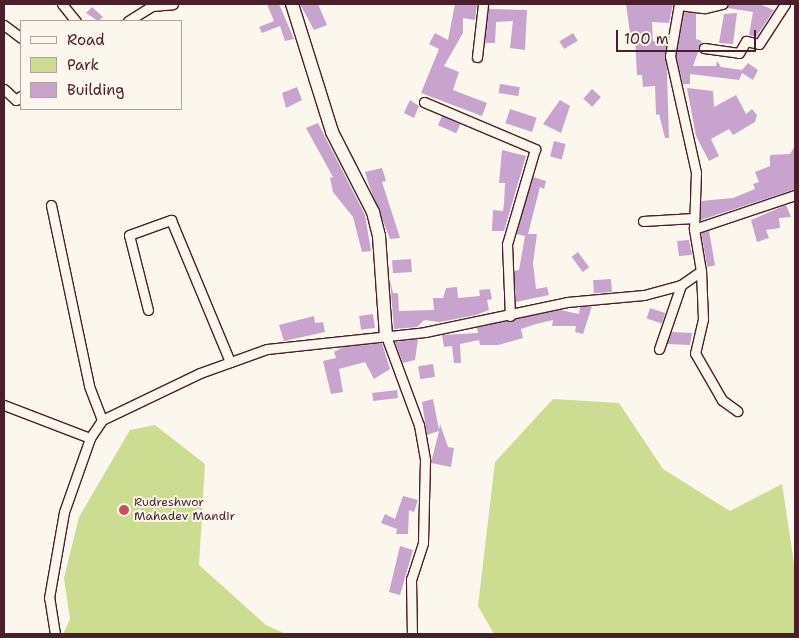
<!DOCTYPE html>
<html>
<head>
<meta charset="utf-8">
<style>
	body { margin:0 }
	#map { position:relative; width:799px; height:638px; overflow:hidden; background:#fbf7ec; font-family:"Shantell Sans",sans-serif }
	div>[style] { position:absolute }
	.green>* { inset:0; background:#ccdc90 }
	.building>* { inset:0; background:#c7a3cd; transform-origin:0 0 }
	.roads { filter:drop-shadow(1px 0 #4a1f2b) drop-shadow(-1px 0 #4a1f2b) drop-shadow(0 1px #4a1f2b) drop-shadow(0 -1px #4a1f2b) }
	.street>* { height:9px; margin:-4.5px; padding:0 4.5px; transform-origin:4.5px; border-radius:4.5px; background:#fbf7ec }
	.secondary>* { height:12px; margin:-6px; padding:0 6px; transform-origin:6px; border-radius:6px; background:#fbf7ec }
	.dots>* { width:14px; height:14px; translate:-50% -50%; box-sizing:border-box; border:2px solid #fbf7ec; border-radius:50% }
	span { translate:-50% -50%; white-space:nowrap; text-align:center; line-height:1.15; -webkit-text-stroke:4px #fbf7ec; paint-order:stroke }
	.poi-label { font-size:12px; color:#4a1f2b }
	.left { translate:0 -50%; text-align:left }
	.frame { position:absolute; inset:0; border:5px solid #4a1f2b; pointer-events:none }
	.legend { position:absolute; left:20px; top:20px; width:162px; height:90px; box-sizing:border-box; background:#fbf7ec; border:1px solid #b4a19f; margin:0; padding:6px 9px; list-style:none; font-size:15px; color:#4a1f2b }
	.legend li { display:flex; align-items:center; gap:10px; height:25px }
	.legend b { width:25px; border:1px solid #b4a19f }
	.scale { position:absolute; left:616px; top:30px; width:140px; height:22px; box-sizing:border-box; border:2px solid #4a1f2b; border-top:0; padding-left:6px; font-size:15px; line-height:18px; white-space:nowrap; color:#4a1f2b; -webkit-text-stroke:4px #fbf7ec; paint-order:stroke }
</style>
</head>
<body>
<div id="map">
	<div class="green">
		<i style="clip-path:polygon(553px 399px,619px 403px,663px 469px,730px 511px,782px 484px,795px 570px,795px 634px,494px 634px,478px 606px,495px 462px)"></i>
		<i style="clip-path:polygon(155px 425px,205px 464px,199px 565px,266px 625px,286px 634px,63px 634px,70px 619px,64px 578px,79px 517px,130px 430px)"></i>
	</div>
	<div class="building">
		<i style="clip-path:polygon(267px 4px,279px 4px,294px 39px,285px 41px,280px 26px,262px 33px,259px 27px,274px 21px)"></i>
		<i style="clip-path:polygon(300px 4px,318px 4px,327px 25px,314px 30px)"></i>
		<i style="clip-path:polygon(455px 4px,477px 4px,475px 20px,463px 18px,463px 33px,444px 66px,459px 72px,453px 90px,487px 103px,482px 116px,421px 93px,439px 49px,429px 44px,435px 33px,448px 40px)"></i>
		<i style="clip-path:polygon(489px 4px,490px 9px,527px 10px,525px 50px,510px 48px,513px 21px,496px 22px,495px 43px,485px 43px)"></i>
		<i style="clip-path:polygon(626px 4px,673px 4px,669px 23px,652px 22px,653px 41px,666px 41px,669px 138px,665px 138px,659px 114px,656px 115px,655px 86px,643px 87px,642px 75px,637px 75px,635px 40px,631px 41px)"></i>
		<i style="clip-path:polygon(729px 4px,759px 4px,774px 10px,756px 37px,749px 35px,753px 12px,728px 8px)"></i>
		<i style="clip-path:polygon(92px 7px,103px 17px,98px 21px,86px 13px)"></i>
		<i style="clip-path:polygon(684px 12px,696px 13px,696px 39px,702px 41px,693px 66px,716px 66px,717px 61px,721px 67px,742px 70px,748px 63px,758px 70px,753px 80px,742px 73px,739px 80px,690px 74px,690px 84px,683px 84px,676px 56px)"></i>
		<i style="clip-path:polygon(737px 13px,733px 44px,719px 43px,724px 14px)"></i>
		<i style="left:573px;top:33px;width:9px;height:16px;rotate:58deg"></i>
		<i style="left:500px;top:84px;width:20px;height:9px;rotate:9deg"></i>
		<i style="clip-path:polygon(297px 87px,302px 100px,286px 108px,282px 93px)"></i>
		<i style="clip-path:polygon(687px 88px,713px 91px,714px 107px,736px 95px,746px 114px,752px 109px,757px 115px,755px 122px,733px 135px,729px 129px,711px 139px,719px 156px,709px 161px,696px 136px)"></i>
		<i style="left:592px;top:89px;width:12px;height:13px;rotate:42deg"></i>
		<i style="clip-path:polygon(410px 100px,419px 106px,414px 118px,404px 113px)"></i>
		<i style="clip-path:polygon(560px 100px,570px 106px,561px 133px,543px 124px)"></i>
		<i style="left:510px;top:109px;width:28px;height:15px;rotate:18deg"></i>
		<i style="left:442px;top:116px;width:20px;height:10px;rotate:24deg"></i>
		<i style="clip-path:polygon(318px 123px,365px 215px,371px 251px,362px 252px,353px 217px,333px 192px,330px 178px,333px 177px,306px 128px)"></i>
		<i style="left:554px;top:141px;width:12px;height:16px;rotate:14deg"></i>
		<i style="clip-path:polygon(795px 146px,795px 189px,701px 220px,701px 201px,733px 198px,755px 189px,753px 184px,759px 182px,755px 172px,770px 166px,770px 155px,790px 154px)"></i>
		<i style="clip-path:polygon(502px 150px,526px 156px,504px 231px,492px 231px,493px 210px,503px 211px,504px 204px,505px 183px,499px 183px)"></i>
		<i style="clip-path:polygon(382px 168px,386px 181px,382px 182px,400px 238px,390px 239px,369px 185px,365px 172px)"></i>
		<i style="clip-path:polygon(533px 177px,546px 181px,544px 189px,540px 187px,528px 234px,537px 234px,533px 263px,536px 289px,547px 287px,549px 295px,516px 302px,514px 271px,519px 270px,525px 236px,516px 234px)"></i>
		<i style="clip-path:polygon(786px 205px,791px 217px,779px 218px,780px 228px,766px 230px,769px 238px,757px 242px,751px 220px)"></i>
		<i style="left:709px;top:231px;width:35px;height:8px;rotate:80deg"></i>
		<i style="clip-path:polygon(689px 240px,692px 255px,679px 256px,677px 241px)"></i>
		<i style="left:578px;top:252px;width:19px;height:8px;rotate:54deg"></i>
		<i style="left:411px;top:259px;width:13px;height:19px;rotate:86deg"></i>
		<i style="left:611px;top:279px;width:13px;height:18px;rotate:86deg"></i>
		<i style="clip-path:polygon(390px 280px,393px 293px,398px 293px,399px 311px,434px 310px,433px 298px,443px 298px,446px 288px,457px 287px,458px 298px,480px 296px,479px 290px,490px 289px,492px 299px,487px 300px,489px 310px,476px 315px,440px 322px,424px 320px,417px 327px,394px 329px)"></i>
		<i style="clip-path:polygon(592px 306px,583px 334px,575px 332px,576px 326px,552px 326px,553px 320px,536px 324px,521px 329px,523px 338px,498px 345px,480px 345px,479px 340px,460px 344px,461px 363px,454px 363px,452px 346px,444px 347px,442px 335px,478px 333px,477px 327px,560px 310px,579px 314px,580px 307px)"></i>
		<i style="left:650px;top:308px;width:16px;height:11px;rotate:18deg"></i>
		<i style="left:373px;top:314px;width:14px;height:14px;rotate:82deg"></i>
		<i style="clip-path:polygon(314px 316px,315px 323px,323px 322px,325px 332px,284px 341px,279px 325px)"></i>
		<i style="clip-path:polygon(671px 332px,692px 333px,690px 345px,667px 344px)"></i>
		<i style="clip-path:polygon(418px 339px,415px 360px,403px 363px,395px 342px)"></i>
		<i style="clip-path:polygon(382px 343px,390px 369px,374px 379px,365px 362px,339px 369px,343px 392px,331px 394px,323px 361px,336px 358px,334px 352px,343px 347px)"></i>
		<i style="left:433px;top:364px;width:13px;height:15px;rotate:81deg"></i>
		<i style="left:397px;top:390px;width:8px;height:25px;rotate:83deg"></i>
		<i style="clip-path:polygon(433px 399px,439px 430px,440px 424px,448px 447px,454px 448px,451px 467px,431px 463px,439px 431px,427px 435px,422px 402px)"></i>
		<i style="clip-path:polygon(403px 496px,418px 500px,414px 512px,409px 510px,408px 534px,396px 534px,397px 529px,381px 523px,385px 514px,395px 519px)"></i>
		<i style="clip-path:polygon(400px 546px,413px 550px,400px 595px,389px 592px)"></i>
	</div>
	<div class="roads">
		<div class="street">
			<i style="left:62px;top:4px;width:22px;rotate:51deg"></i>
			<i style="left:679px;top:4px;width:53px;rotate:99.8deg"></i>
			<i style="left:670px;top:56px;width:119px;rotate:77.4deg"></i>
			<i style="left:696px;top:172px;width:57px;rotate:92deg"></i>
			<i style="left:694px;top:229px;width:107px;rotate:-18.6deg"></i>
			<i style="left:679px;top:5px;width:26px;rotate:7deg"></i>
			<i style="left:705px;top:8px;width:18px;rotate:-13deg"></i>
			<i style="left:128px;top:21px;width:28px;rotate:-32deg"></i>
			<i style="left:152px;top:6px;width:21px;rotate:-5deg"></i>
			<i style="left:4px;top:25px;width:21px;rotate:37deg"></i>
			<i style="left:704px;top:48px;width:35px;rotate:8deg"></i>
			<i style="left:739px;top:53px;width:14px;rotate:-60deg"></i>
			<i style="left:746px;top:41px;width:13px;rotate:13deg"></i>
			<i style="left:759px;top:44px;width:48px;rotate:-57deg"></i>
			<i style="left:477px;top:57px;width:53px;rotate:-83.5deg"></i>
			<i style="left:4px;top:89px;width:16px;rotate:43deg"></i>
			<i style="left:16px;top:100px;width:6px;rotate:-39deg"></i>
			<i style="left:424px;top:102px;width:121px;rotate:22.9deg"></i>
			<i style="left:535px;top:149px;width:99px;rotate:106.4deg"></i>
			<i style="left:507px;top:244px;width:72px;rotate:87.6deg"></i>
			<i style="left:51px;top:205px;width:185px;rotate:78.1deg"></i>
			<i style="left:89px;top:386px;width:36px;rotate:69deg"></i>
			<i style="left:643px;top:221px;width:51px;rotate:-3.4deg"></i>
			<i style="left:701px;top:271px;width:48px;rotate:87.6deg"></i>
			<i style="left:703px;top:319px;width:35px;rotate:103deg"></i>
			<i style="left:695px;top:353px;width:54px;rotate:60.1deg"></i>
			<i style="left:722px;top:400px;width:19px;rotate:36deg"></i>
			<i style="left:148px;top:310px;width:77px;rotate:-104.2deg"></i>
			<i style="left:129px;top:235px;width:45px;rotate:-19.7deg"></i>
			<i style="left:171px;top:220px;width:154px;rotate:67.4deg"></i>
			<i style="left:386px;top:336px;width:95px;rotate:69.7deg"></i>
			<i style="left:419px;top:425px;width:36px;rotate:80deg"></i>
			<i style="left:425px;top:460px;width:83px;rotate:91.4deg"></i>
			<i style="left:423px;top:543px;width:38px;rotate:108deg"></i>
			<i style="left:411px;top:579px;width:55px;rotate:89deg"></i>
			<i style="left:659px;top:349px;width:68px;rotate:-71deg"></i>
			<i style="left:4px;top:405px;width:92px;rotate:21deg"></i>
			<i style="left:55px;top:634px;width:36px;rotate:-99deg"></i>
			<i style="left:49px;top:598px;width:87px;rotate:-80.1deg"></i>
			<i style="left:64px;top:512px;width:78px;rotate:-70.6deg"></i>
			<i style="left:90px;top:438px;width:22px;rotate:-56deg"></i>
			<i style="left:102px;top:420px;width:109px;rotate:-25.6deg"></i>
			<i style="left:200px;top:373px;width:71px;rotate:-19.7deg"></i>
			<i style="left:267px;top:349px;width:159px;rotate:-6.1deg"></i>
			<i style="left:425px;top:332px;width:145px;rotate:-11.9deg"></i>
			<i style="left:567px;top:302px;width:77px;rotate:-5.2deg"></i>
			<i style="left:644px;top:295px;width:38px;rotate:-15deg"></i>
			<i style="left:681px;top:285px;width:24px;rotate:-35deg"></i>
			<i style="left:701px;top:271px;width:43px;rotate:-99.5deg"></i>
		</div>
		<div class="secondary">
			<i style="left:292px;top:4px;width:134px;rotate:72.6deg"></i>
			<i style="left:332px;top:132px;width:90px;rotate:62.9deg"></i>
			<i style="left:373px;top:212px;width:25px;rotate:76deg"></i>
			<i style="left:379px;top:236px;width:100px;rotate:86deg"></i>
		</div>
	</div>
	<div class="dots">
		<i style="left:124px;top:510px;background:#d1495b"></i>
	</div>
	<div class="poi-label">
		<span class="left" style="left:134px;top:510px">Rudreshwor<br>Mahadev Mandir</span>
	</div>
	<div class="frame"></div>
	<ul class="legend">
	<li><b style="height:6px;background:#fbf7ec"></b>Road</li>
	<li><b style="height:14px;background:#ccdc90"></b>Park</li>
	<li><b style="height:14px;background:#c7a3cd"></b>Building</li>
	</ul>
	<div class="scale">100 m</div>
</div>
</body>
</html>
